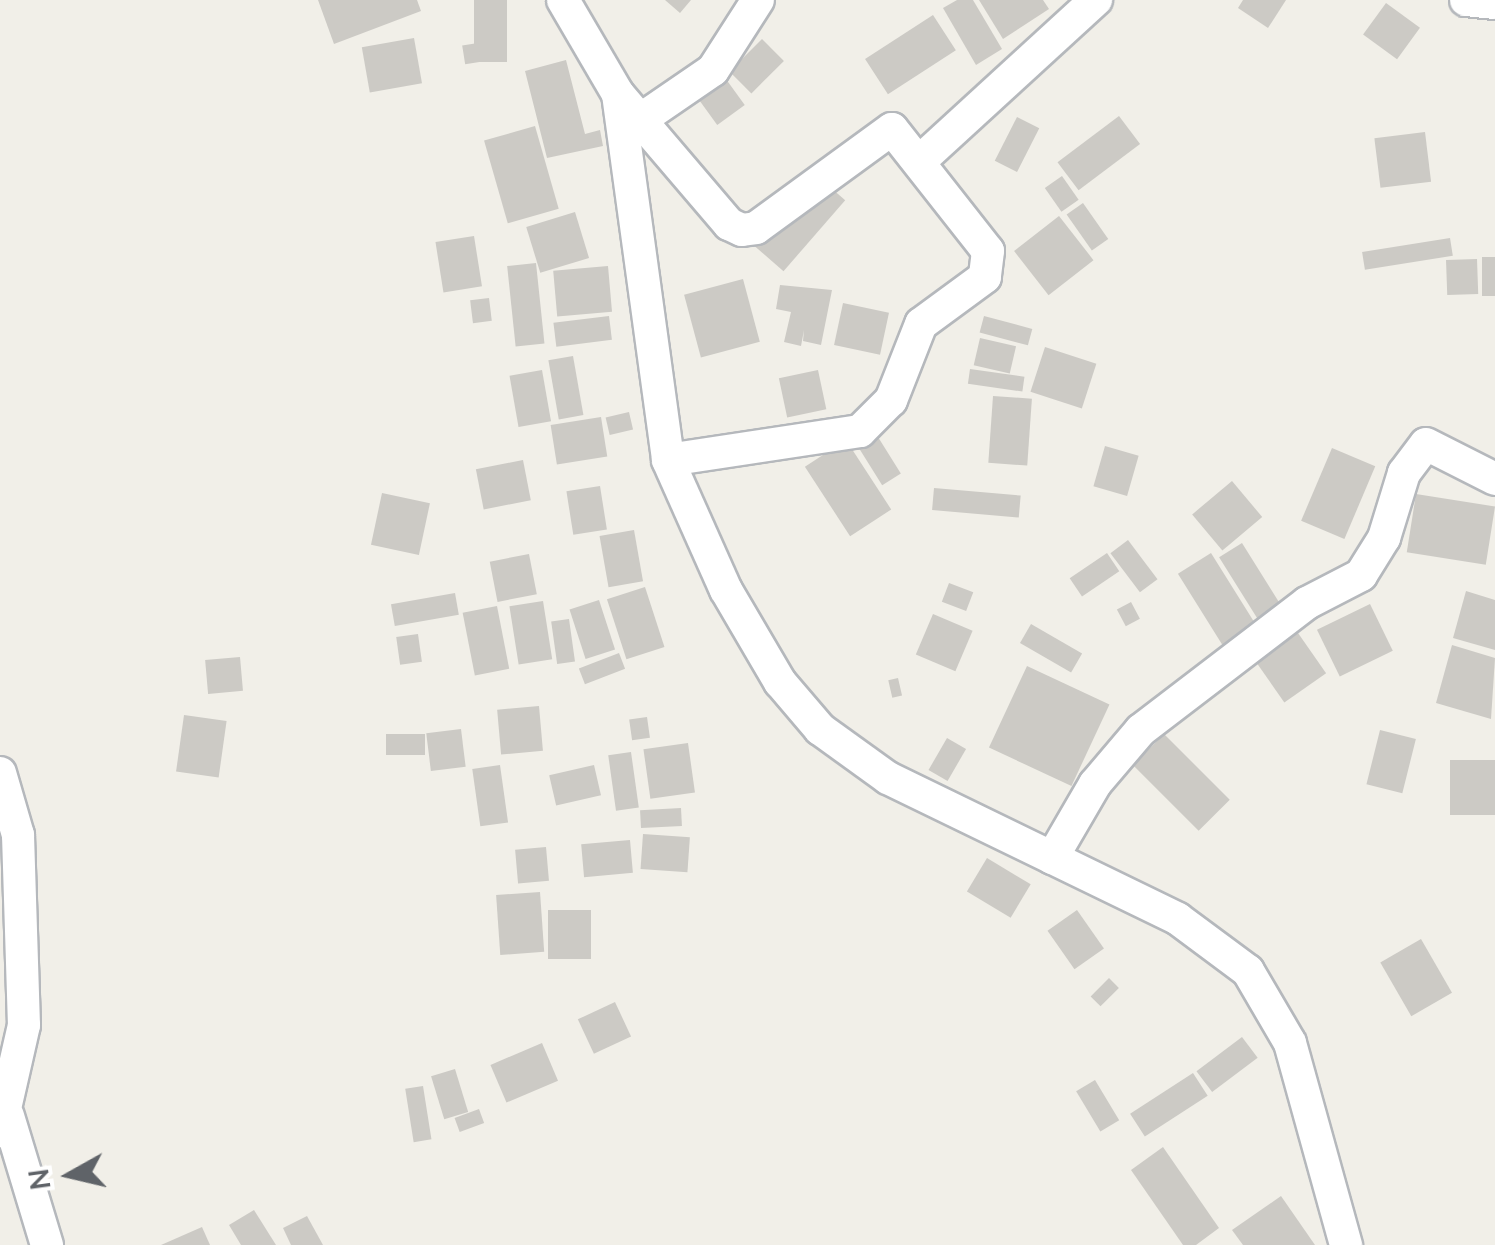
<!DOCTYPE html>
<html>
<head>
<meta charset="utf-8">
<style>
	body { margin:0 }
	#map { position:relative; width:1495px; height:1245px; overflow:hidden; background:#f1efe8; font-family:"Nunito Sans",sans-serif }
	div>[style] { position:absolute }
	.building>* { inset:0; background:#cccac5; transform-origin:0 0 }
	.roads { filter:drop-shadow(2px 0 #b5b8bc) drop-shadow(-2px 0 #b5b8bc) drop-shadow(0 2px #b5b8bc) drop-shadow(0 -2px #b5b8bc) }
	.minor>* { height:32px; margin:-16px; padding:0 16px; transform-origin:16px; border-radius:16px; background:#fff }
	span { translate:-50% -50%; white-space:nowrap; text-align:center; line-height:1.15; -webkit-text-stroke:10px #fff; paint-order:stroke }
	.north { position:absolute; left:20px; top:1125px; width:100px; height:100px; -webkit-text-stroke:8px #fff; paint-order:stroke; rotate:262deg; font-size:28px; font-weight:700; line-height:40px; text-align:center; color:#5f6368 }
	.north::after { content:''; display:block; margin:auto; width:35px; height:45px; background:#5f6368; clip-path:polygon(50% 0,100% 100%,50% 72%,0 100%) }
</style>
</head>
<body>
<div id="map">
	<div class="building">
		<i style="clip-path:polygon(318px 0,417px 0,421px 11px,334px 44px)"></i>
		<i style="left:474px;top:0;width:33px;height:62px"></i>
		<i style="clip-path:polygon(665px 0,691px 0,680px 13px)"></i>
		<i style="clip-path:polygon(957px 0,973px 0,1002px 49px,976px 65px,943px 8px)"></i>
		<i style="clip-path:polygon(979px 0,1043px 0,1049px 9px,1003px 39px)"></i>
		<i style="clip-path:polygon(1243px 0,1286px 0,1268px 28px,1238px 8px)"></i>
		<i style="left:1386px;top:3px;width:42px;height:39px;rotate:36deg"></i>
		<i style="left:933px;top:15px;width:42px;height:81px;rotate:57deg"></i>
		<i style="left:414px;top:38px;width:46px;height:53px;rotate:80deg"></i>
		<i style="left:762px;top:39px;width:31px;height:46px;rotate:45deg"></i>
		<i style="left:478px;top:43px;width:19px;height:16px;rotate:81deg"></i>
		<i style="clip-path:polygon(566px 60px,585px 134px,600px 130px,603px 146px,547px 158px,525px 71px)"></i>
		<i style="left:723px;top:75px;width:37px;height:34px;rotate:54deg"></i>
		<i style="left:1119px;top:116px;width:35px;height:77px;rotate:53deg"></i>
		<i style="left:1017px;top:117px;width:25px;height:49px;rotate:27deg"></i>
		<i style="left:535px;top:126px;width:86px;height:53px;rotate:74deg"></i>
		<i style="left:1425px;top:132px;width:50px;height:51px;rotate:83deg"></i>
		<i style="left:815px;top:174px;width:40px;height:94px;rotate:41deg"></i>
		<i style="left:1062px;top:176px;width:29px;height:21px;rotate:55deg"></i>
		<i style="left:1083px;top:203px;width:44px;height:20px;rotate:55deg"></i>
		<i style="left:575px;top:212px;width:48px;height:51px;rotate:73deg"></i>
		<i style="left:1059px;top:216px;width:56px;height:57px;rotate:52deg"></i>
		<i style="left:474px;top:236px;width:51px;height:39px;rotate:81deg"></i>
		<i style="left:1450px;top:238px;width:18px;height:89px;rotate:81deg"></i>
		<i style="left:1482px;top:257px;width:13px;height:39px"></i>
		<i style="left:1477px;top:259px;width:35px;height:31px;rotate:88deg"></i>
		<i style="left:536px;top:263px;width:81px;height:29px;rotate:84deg"></i>
		<i style="left:608px;top:266px;width:46px;height:55px;rotate:85deg"></i>
		<i style="left:743px;top:279px;width:65px;height:61px;rotate:75deg"></i>
		<i style="clip-path:polygon(780px 285px,832px 290px,821px 345px,803px 341px,804px 330px,801px 346px,784px 342px,791px 312px,776px 309px)"></i>
		<i style="left:489px;top:298px;width:23px;height:19px;rotate:83deg"></i>
		<i style="left:843px;top:303px;width:47px;height:43px;rotate:12deg"></i>
		<i style="left:609px;top:316px;width:24px;height:56px;rotate:83deg"></i>
		<i style="left:984px;top:316px;width:50px;height:17px;rotate:15deg"></i>
		<i style="left:980px;top:338px;width:37px;height:28px;rotate:13deg"></i>
		<i style="left:1045px;top:347px;width:54px;height:47px;rotate:18deg"></i>
		<i style="left:573px;top:356px;width:60px;height:25px;rotate:80deg"></i>
		<i style="left:970px;top:369px;width:55px;height:15px;rotate:8deg"></i>
		<i style="left:542px;top:370px;width:52px;height:33px;rotate:80deg"></i>
		<i style="left:818px;top:370px;width:40px;height:40px;rotate:78deg"></i>
		<i style="left:993px;top:396px;width:39px;height:67px;rotate:4deg"></i>
		<i style="left:629px;top:412px;width:18px;height:24px;rotate:77deg"></i>
		<i style="left:601px;top:417px;width:40px;height:51px;rotate:81deg"></i>
		<i style="left:868px;top:421px;width:62px;height:22px;rotate:58deg"></i>
		<i style="left:846px;top:440px;width:83px;height:49px;rotate:57deg"></i>
		<i style="left:1105px;top:446px;width:35px;height:42px;rotate:16deg"></i>
		<i style="left:1332px;top:448px;width:47px;height:79px;rotate:23deg"></i>
		<i style="left:523px;top:460px;width:41px;height:48px;rotate:79deg"></i>
		<i style="left:1232px;top:481px;width:47px;height:52px;rotate:50deg"></i>
		<i style="left:600px;top:486px;width:44px;height:34px;rotate:81deg"></i>
		<i style="left:934px;top:488px;width:87px;height:22px;rotate:5deg"></i>
		<i style="left:382px;top:493px;width:49px;height:53px;rotate:12deg"></i>
		<i style="left:1416px;top:494px;width:80px;height:59px;rotate:9deg"></i>
		<i style="left:634px;top:530px;width:52px;height:35px;rotate:80deg"></i>
		<i style="left:1128px;top:540px;width:49px;height:22px;rotate:53deg"></i>
		<i style="left:1242px;top:543px;width:82px;height:27px;rotate:58deg"></i>
		<i style="left:1107px;top:553px;width:22px;height:45px;rotate:56deg"></i>
		<i style="left:1211px;top:553px;width:87px;height:39px;rotate:58deg"></i>
		<i style="left:529px;top:554px;width:41px;height:40px;rotate:79deg"></i>
		<i style="left:949px;top:583px;width:26px;height:20px;rotate:21deg"></i>
		<i style="left:645px;top:587px;width:63px;height:40px;rotate:72deg"></i>
		<i style="clip-path:polygon(1466px 591px,1495px 600px,1495px 650px,1453px 638px)"></i>
		<i style="left:455px;top:593px;width:22px;height:65px;rotate:80deg"></i>
		<i style="left:599px;top:600px;width:52px;height:31px;rotate:72deg"></i>
		<i style="left:543px;top:601px;width:59px;height:34px;rotate:81deg"></i>
		<i style="left:1131px;top:602px;width:19px;height:16px;rotate:62deg"></i>
		<i style="left:1370px;top:604px;width:52px;height:59px;rotate:64deg"></i>
		<i style="left:497px;top:606px;width:64px;height:35px;rotate:79deg"></i>
		<i style="left:933px;top:614px;width:43px;height:44px;rotate:23deg"></i>
		<i style="left:569px;top:619px;width:43px;height:18px;rotate:82deg"></i>
		<i style="left:1031px;top:624px;width:59px;height:22px;rotate:30deg"></i>
		<i style="left:1298px;top:633px;width:49px;height:51px;rotate:55deg"></i>
		<i style="left:418px;top:634px;width:28px;height:22px;rotate:82deg"></i>
		<i style="clip-path:polygon(1452px 645px,1495px 658px,1491px 719px,1436px 703px)"></i>
		<i style="left:619px;top:653px;width:17px;height:43px;rotate:69deg"></i>
		<i style="left:240px;top:657px;width:34px;height:35px;rotate:85deg"></i>
		<i style="left:1027px;top:666px;width:91px;height:90px;rotate:25deg"></i>
		<i style="left:898px;top:678px;width:18px;height:10px;rotate:77deg"></i>
		<i style="left:539px;top:706px;width:45px;height:42px;rotate:85deg"></i>
		<i style="left:184px;top:715px;width:43px;height:57px;rotate:8deg"></i>
		<i style="left:647px;top:717px;width:21px;height:18px;rotate:82deg"></i>
		<i style="left:461px;top:729px;width:38px;height:35px;rotate:83deg"></i>
		<i style="left:1380px;top:730px;width:37px;height:56px;rotate:14deg"></i>
		<i style="left:425px;top:734px;width:21px;height:39px;rotate:90deg"></i>
		<i style="left:1164px;top:734px;width:93px;height:44px;rotate:45deg"></i>
		<i style="left:947px;top:738px;width:22px;height:37px;rotate:30deg"></i>
		<i style="left:688px;top:743px;width:50px;height:45px;rotate:82deg"></i>
		<i style="left:631px;top:752px;width:56px;height:23px;rotate:82deg"></i>
		<i style="left:1495px;top:760px;width:55px;height:45px;rotate:90deg"></i>
		<i style="left:500px;top:765px;width:58px;height:28px;rotate:82deg"></i>
		<i style="left:594px;top:765px;width:31px;height:46px;rotate:77deg"></i>
		<i style="left:681px;top:808px;width:18px;height:41px;rotate:87deg"></i>
		<i style="left:643px;top:834px;width:47px;height:35px;rotate:4deg"></i>
		<i style="left:630px;top:840px;width:33px;height:49px;rotate:85deg"></i>
		<i style="left:546px;top:847px;width:34px;height:31px;rotate:85deg"></i>
		<i style="left:987px;top:858px;width:51px;height:39px;rotate:31deg"></i>
		<i style="left:540px;top:892px;width:60px;height:44px;rotate:86deg"></i>
		<i style="left:548px;top:910px;width:43px;height:49px"></i>
		<i style="left:1077px;top:910px;width:47px;height:36px;rotate:55deg"></i>
		<i style="left:1421px;top:939px;width:62px;height:47px;rotate:60deg"></i>
		<i style="left:1109px;top:978px;width:14px;height:26px;rotate:45deg"></i>
		<i style="left:615px;top:1002px;width:38px;height:41px;rotate:65deg"></i>
		<i style="left:1242px;top:1037px;width:26px;height:57px;rotate:53deg"></i>
		<i style="left:542px;top:1043px;width:41px;height:56px;rotate:67deg"></i>
		<i style="left:455px;top:1069px;width:45px;height:25px;rotate:73deg"></i>
		<i style="left:1193px;top:1073px;width:27px;height:75px;rotate:57deg"></i>
		<i style="left:1095px;top:1080px;width:47px;height:22px;rotate:59deg"></i>
		<i style="left:423px;top:1086px;width:54px;height:18px;rotate:81deg"></i>
		<i style="left:479px;top:1109px;width:15px;height:26px;rotate:70deg"></i>
		<i style="clip-path:polygon(1163px 1147px,1219px 1228px,1196px 1245px,1183px 1245px,1131px 1170px)"></i>
		<i style="clip-path:polygon(1281px 1196px,1315px 1245px,1243px 1245px,1232px 1230px)"></i>
		<i style="clip-path:polygon(254px 1210px,276px 1245px,241px 1245px,229px 1225px)"></i>
		<i style="clip-path:polygon(307px 1216px,323px 1245px,291px 1245px,283px 1228px)"></i>
		<i style="clip-path:polygon(202px 1227px,210px 1245px,161px 1245px)"></i>
	</div>
	<div class="roads">
		<div class="minor">
			<i style="left:563px;top:0;width:109px;rotate:59.7deg"></i>
			<i style="left:618px;top:94px;width:369px;rotate:82.2deg"></i>
			<i style="left:668px;top:460px;width:142px;rotate:66deg"></i>
			<i style="left:726px;top:590px;width:107px;rotate:59.6deg"></i>
			<i style="left:780px;top:682px;width:62px;rotate:49.6deg"></i>
			<i style="left:820px;top:729px;width:84px;rotate:35.8deg"></i>
			<i style="left:888px;top:778px;width:322px;rotate:25.9deg"></i>
			<i style="left:1178px;top:919px;width:87px;rotate:36.6deg"></i>
			<i style="left:1248px;top:971px;width:83px;rotate:59.7deg"></i>
			<i style="left:1290px;top:1043px;width:210px;rotate:74.5deg"></i>
			<i style="left:1466px;top:0;width:29px;rotate:6deg"></i>
			<i style="left:618px;top:94px;width:171px;rotate:49.5deg"></i>
			<i style="left:729px;top:224px;width:14px;rotate:25deg"></i>
			<i style="left:742px;top:230px;width:14px;rotate:-8deg"></i>
			<i style="left:756px;top:228px;width:168px;rotate:-36.1deg"></i>
			<i style="left:892px;top:129px;width:155px;rotate:51.8deg"></i>
			<i style="left:988px;top:251px;width:26px;rotate:97deg"></i>
			<i style="left:985px;top:277px;width:79px;rotate:143.7deg"></i>
			<i style="left:921px;top:324px;width:82px;rotate:111.5deg"></i>
			<i style="left:891px;top:400px;width:44px;rotate:135deg"></i>
			<i style="left:860px;top:431px;width:194px;rotate:171.4deg"></i>
			<i style="left:640px;top:120px;width:88px;rotate:-34.4deg"></i>
			<i style="left:713px;top:70px;width:83px;rotate:-57.3deg"></i>
			<i style="left:920px;top:161px;width:239px;rotate:-42.5deg"></i>
			<i style="left:0;top:773px;width:65px;rotate:73.8deg"></i>
			<i style="left:18px;top:835px;width:190px;rotate:88.2deg"></i>
			<i style="left:24px;top:1025px;width:109px;rotate:102.8deg"></i>
			<i style="left:1052px;top:858px;width:86px;rotate:-59.8deg"></i>
			<i style="left:1095px;top:784px;width:71px;rotate:-49.6deg"></i>
			<i style="left:1141px;top:730px;width:209px;rotate:-37.4deg"></i>
			<i style="left:1307px;top:603px;width:61px;rotate:-27.4deg"></i>
			<i style="left:1361px;top:575px;width:44px;rotate:-58.1deg"></i>
			<i style="left:1384px;top:538px;width:68px;rotate:-72.9deg"></i>
			<i style="left:1404px;top:473px;width:36px;rotate:-53deg"></i>
			<i style="left:1426px;top:444px;width:77px;rotate:26.9deg"></i>
			<i style="left:8px;top:1116px;width:135px;rotate:73.2deg"></i>
		</div>
	</div>
	<div class="north">N</div>
</div>
</body>
</html>
